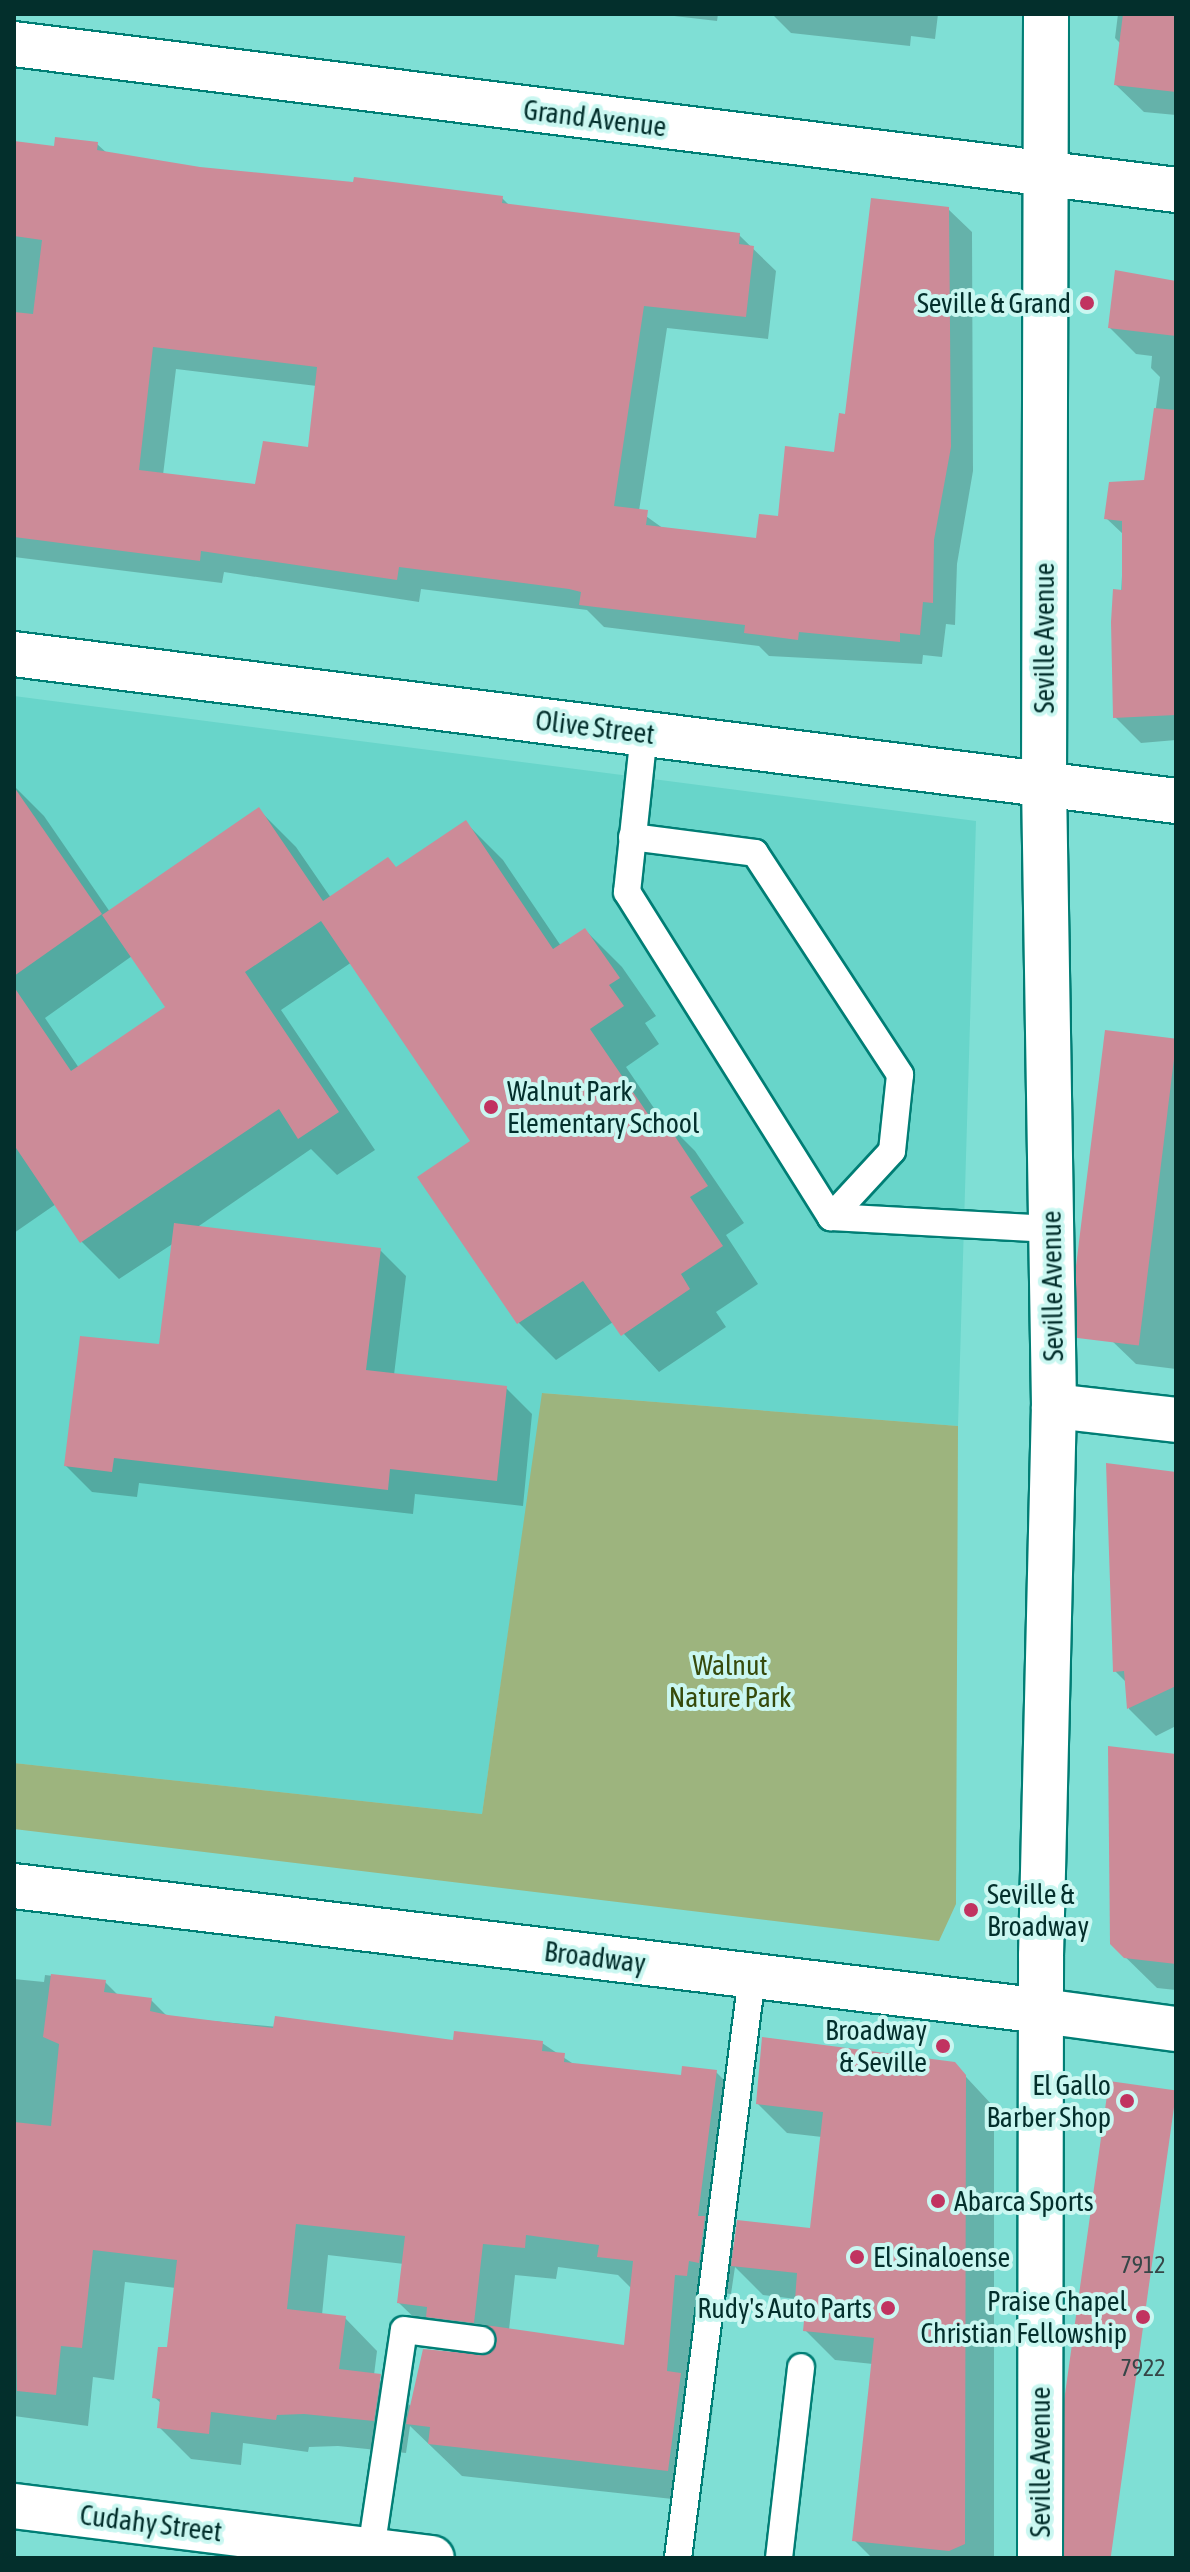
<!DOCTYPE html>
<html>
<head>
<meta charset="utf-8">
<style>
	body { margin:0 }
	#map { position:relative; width:1190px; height:2572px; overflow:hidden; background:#7fdfd5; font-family:"Asap Condensed",sans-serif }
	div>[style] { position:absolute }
	.built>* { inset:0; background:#68d5ca }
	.green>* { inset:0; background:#9db47e }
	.shadow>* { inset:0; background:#0003 }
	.building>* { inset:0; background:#cc8b98; transform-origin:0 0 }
	.roads { filter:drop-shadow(2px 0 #007e75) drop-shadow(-2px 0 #007e75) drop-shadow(0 2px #007e75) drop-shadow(0 -2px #007e75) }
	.service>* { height:26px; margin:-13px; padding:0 13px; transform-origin:13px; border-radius:13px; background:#fff }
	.minor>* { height:44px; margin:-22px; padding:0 22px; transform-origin:22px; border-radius:22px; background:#fff }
	.tertiary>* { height:44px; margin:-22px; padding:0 22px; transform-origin:22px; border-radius:22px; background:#fff }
	.dots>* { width:22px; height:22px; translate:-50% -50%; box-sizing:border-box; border:4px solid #caf7f1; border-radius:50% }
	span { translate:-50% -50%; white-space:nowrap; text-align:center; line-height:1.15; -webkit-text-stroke:8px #caf7f1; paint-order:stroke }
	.number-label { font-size:24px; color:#354647 }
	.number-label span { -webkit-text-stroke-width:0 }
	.street-label { font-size:28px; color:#032f2c }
	.poi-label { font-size:28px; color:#032f2c }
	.right { translate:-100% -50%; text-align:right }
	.left { translate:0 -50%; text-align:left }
	.park-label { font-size:28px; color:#364a0b }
	.frame { position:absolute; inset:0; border:16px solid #032f2c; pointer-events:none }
</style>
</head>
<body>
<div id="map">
	<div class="built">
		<i style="clip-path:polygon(14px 696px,976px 821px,958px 1426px,543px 1393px,482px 1814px,14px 1763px)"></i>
	</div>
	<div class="green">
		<i style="clip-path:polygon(542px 1393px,958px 1426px,956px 1904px,939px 1941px,14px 1829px,14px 1763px,482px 1814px)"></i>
	</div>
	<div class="shadow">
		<i style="clip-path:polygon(657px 14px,718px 14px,717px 21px)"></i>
		<i style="clip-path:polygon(772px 14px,938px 14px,935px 39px,911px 36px,910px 46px,791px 33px)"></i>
		<i style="clip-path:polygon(1118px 14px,1176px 14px,1176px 115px,1144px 112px,1116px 85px,1121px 44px,1115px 38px)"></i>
		<i style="clip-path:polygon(evenodd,14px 143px,56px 149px,97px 144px,108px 154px,199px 169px,502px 198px,510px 206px,739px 235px,776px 271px,768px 339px,667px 328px,639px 511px,664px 529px,757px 541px,835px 454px,846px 416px,948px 209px,972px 232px,973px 471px,957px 564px,955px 625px,946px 624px,942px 657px,923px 655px,922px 664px,769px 656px,759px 646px,604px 627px,587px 610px,421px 589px,419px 602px,224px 572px,222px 583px,14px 557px,14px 143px,176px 369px,317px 386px,310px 449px,257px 486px,163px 475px,176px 369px)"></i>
		<i style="clip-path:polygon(1176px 284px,1176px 740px,1141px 743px,1115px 717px,1124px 535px,1106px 518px,1146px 482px,1160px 377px,1151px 368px,1152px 356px,1136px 354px,1110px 328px)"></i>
		<i style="clip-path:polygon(evenodd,14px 786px,44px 816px,110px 912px,259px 810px,296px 847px,331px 898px,397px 869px,465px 822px,503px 860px,561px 946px,585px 930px,622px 967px,656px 1016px,645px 1023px,659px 1044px,626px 1067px,658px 1114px,695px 1151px,744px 1223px,726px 1235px,758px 1284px,716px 1312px,726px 1327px,659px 1372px,613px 1322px,556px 1360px,519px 1323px,420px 1177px,473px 1141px,352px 962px,281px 1010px,375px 1150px,337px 1175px,311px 1149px,196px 1228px,380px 1250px,406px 1276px,394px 1375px,506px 1388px,532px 1414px,523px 1506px,415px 1494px,413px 1514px,139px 1483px,137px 1497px,92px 1492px,66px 1466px,160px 1347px,174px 1243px,119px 1279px,82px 1242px,56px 1204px,14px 1233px,14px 786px,132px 956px,168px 1008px,79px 1068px,45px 1018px,132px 956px)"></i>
		<i style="clip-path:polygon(1176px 1041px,1176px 1369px,1136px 1364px,1110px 1339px)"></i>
		<i style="clip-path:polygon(1176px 1474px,1176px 1726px,1156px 1736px,1129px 1709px,1127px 1683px,1115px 1671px)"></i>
		<i style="clip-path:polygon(1176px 1756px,1176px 1990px,1157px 1988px,1112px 1944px)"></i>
		<i style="clip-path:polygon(evenodd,45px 1975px,105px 1982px,119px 1996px,151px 2000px,168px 2017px,454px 2043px,542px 2043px,575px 2065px,682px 2077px,716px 2072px,749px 2105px,731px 2244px,735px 2249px,811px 2230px,822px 2137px,787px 2133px,758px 2104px,954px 2064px,994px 2107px,994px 2558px,872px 2558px,854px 2540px,873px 2364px,835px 2360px,805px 2330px,807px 2309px,796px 2299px,763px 2295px,735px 2267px,731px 2294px,721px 2293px,700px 2394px,713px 2407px,700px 2502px,462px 2476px,410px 2426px,406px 2453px,338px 2446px,309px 2447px,308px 2452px,243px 2443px,241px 2465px,191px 2459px,159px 2427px,162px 2404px,154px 2397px,169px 2350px,176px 2288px,125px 2282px,114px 2380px,93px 2377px,88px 2426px,14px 2416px,14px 1979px,44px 1982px,45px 1975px,328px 2255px,404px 2264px,399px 2303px,432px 2335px,461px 2349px,491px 2352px,412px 2407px,374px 2375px,377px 2351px,345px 2318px,322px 2315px,328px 2255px,45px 1975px,558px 2267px,618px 2275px,632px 2289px,626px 2347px,509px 2330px,515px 2275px,556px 2279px,558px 2267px)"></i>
	</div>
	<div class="building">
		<i style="clip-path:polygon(1123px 14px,1176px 14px,1176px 92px,1114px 85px)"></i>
		<i style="clip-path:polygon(evenodd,55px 137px,98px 142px,97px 150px,200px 167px,353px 182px,354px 177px,503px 196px,502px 203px,740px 233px,739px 244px,754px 246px,746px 317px,644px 306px,614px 506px,648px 510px,646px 525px,756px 538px,759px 514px,778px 516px,785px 446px,834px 452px,839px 413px,845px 414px,871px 198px,949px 207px,951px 447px,934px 540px,933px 603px,923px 602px,920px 635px,900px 633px,900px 642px,799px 632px,798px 640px,744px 633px,745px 625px,579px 605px,581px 592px,569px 589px,399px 567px,397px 580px,201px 551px,200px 561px,14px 537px,14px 312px,33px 314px,42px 240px,14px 236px,14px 141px,54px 146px,55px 137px,153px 347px,317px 367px,308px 447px,263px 441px,255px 484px,139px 470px,153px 347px)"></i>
		<i style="clip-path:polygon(1115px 270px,1176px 281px,1176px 336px,1108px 328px)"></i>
		<i style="clip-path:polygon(1154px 408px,1176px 410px,1176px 715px,1113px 718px,1111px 622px,1113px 589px,1122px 590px,1122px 521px,1104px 519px,1109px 482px,1144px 480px)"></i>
		<i style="clip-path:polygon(14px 787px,102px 914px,14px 976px)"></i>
		<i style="clip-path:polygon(259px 807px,323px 901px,388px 857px,396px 867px,466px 820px,553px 949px,585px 928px,620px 978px,609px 985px,624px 1006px,590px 1029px,650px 1117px,658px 1111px,708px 1186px,690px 1197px,723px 1246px,681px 1274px,690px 1289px,621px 1336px,583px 1281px,517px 1324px,417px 1177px,470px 1141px,321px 921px,245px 972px,339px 1112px,298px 1139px,279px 1109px,80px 1243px,14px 1145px,14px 987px,71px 1071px,165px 1007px,102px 915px)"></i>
		<i style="left:1105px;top:1030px;width:72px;height:309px;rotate:7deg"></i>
		<i style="clip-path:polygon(174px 1223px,381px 1248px,366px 1370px,507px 1386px,497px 1481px,390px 1469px,388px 1490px,114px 1458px,112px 1472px,64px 1466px,80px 1336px,159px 1344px)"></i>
		<i style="clip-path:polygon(1106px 1463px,1176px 1472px,1176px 1686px,1127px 1709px,1124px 1671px,1113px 1672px)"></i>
		<i style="clip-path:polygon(1108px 1746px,1176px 1754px,1176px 1964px,1124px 1958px,1110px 1944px)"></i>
		<i style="clip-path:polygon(51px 1974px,106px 1980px,104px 1992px,152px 1998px,150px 2011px,168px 2015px,273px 2028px,275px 2016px,453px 2040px,454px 2031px,543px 2041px,542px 2051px,565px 2053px,564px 2062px,681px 2075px,682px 2066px,717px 2070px,698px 2216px,705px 2216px,699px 2263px,689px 2261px,687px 2276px,675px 2275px,667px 2371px,681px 2373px,668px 2471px,428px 2444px,430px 2427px,406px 2424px,423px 2349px,486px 2355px,497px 2341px,485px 2325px,624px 2345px,633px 2261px,597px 2257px,599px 2245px,526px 2235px,525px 2248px,483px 2244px,474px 2323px,426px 2317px,427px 2307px,397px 2303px,405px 2236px,296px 2224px,287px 2309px,346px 2316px,339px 2369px,381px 2374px,374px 2421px,304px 2414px,277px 2415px,276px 2420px,211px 2412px,209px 2434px,157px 2428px,160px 2399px,152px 2398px,158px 2347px,167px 2347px,177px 2260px,93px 2250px,82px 2348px,61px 2346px,56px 2395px,17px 2391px,14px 2122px,51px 2126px,59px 2044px,43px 2037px)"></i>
		<i style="clip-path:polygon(762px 2037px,955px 2062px,966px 2075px,965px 2544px,949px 2551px,852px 2541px,874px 2338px,803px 2331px,806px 2301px,795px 2300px,797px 2273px,731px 2266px,737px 2220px,810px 2228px,823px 2112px,756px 2104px)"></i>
		<i style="left:1109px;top:2081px;width:68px;height:477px;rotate:8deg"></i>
	</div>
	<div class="roads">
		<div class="service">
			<i style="left:644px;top:733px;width:160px;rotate:96.1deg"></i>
			<i style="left:627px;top:892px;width:384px;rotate:57.9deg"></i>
			<i style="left:831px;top:1217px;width:220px;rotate:3.1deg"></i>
			<i style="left:632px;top:837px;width:124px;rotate:7.4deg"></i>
			<i style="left:755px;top:853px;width:265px;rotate:56.8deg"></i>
			<i style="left:900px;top:1075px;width:76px;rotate:96deg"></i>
			<i style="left:892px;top:1151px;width:90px;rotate:132.7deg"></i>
			<i style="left:371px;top:2550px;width:222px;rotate:-81.5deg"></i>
			<i style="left:404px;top:2330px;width:78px;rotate:7.4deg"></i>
			<i style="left:678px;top:2558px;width:587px;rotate:-82.75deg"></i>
			<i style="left:779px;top:2558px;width:192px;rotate:-83.4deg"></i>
		</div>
		<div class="minor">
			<i style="left:14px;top:44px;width:1171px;rotate:7.16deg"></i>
			<i style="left:14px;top:654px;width:1171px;rotate:7.21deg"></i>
			<i style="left:1054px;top:1406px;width:123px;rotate:6.5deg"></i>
			<i style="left:1042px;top:2011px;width:135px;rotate:7.7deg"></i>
			<i style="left:14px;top:2506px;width:421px;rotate:7.1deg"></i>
		</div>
		<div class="tertiary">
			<i style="left:14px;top:1886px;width:1036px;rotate:6.93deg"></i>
			<i style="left:1040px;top:2558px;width:602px;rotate:-89.9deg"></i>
			<i style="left:1041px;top:1956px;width:550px;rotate:-88.65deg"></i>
			<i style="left:1054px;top:1406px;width:623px;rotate:-90.92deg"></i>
			<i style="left:1044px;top:783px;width:769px;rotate:-89.85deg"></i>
		</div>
	</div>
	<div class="dots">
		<i style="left:1087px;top:303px;background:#c13360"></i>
		<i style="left:491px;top:1107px;background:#c13360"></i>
		<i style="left:971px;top:1910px;background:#c13360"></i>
		<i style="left:943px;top:2046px;background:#c13360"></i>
		<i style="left:1127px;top:2101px;background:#c13360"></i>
		<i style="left:938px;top:2201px;background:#c13360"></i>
		<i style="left:857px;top:2257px;background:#c13360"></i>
		<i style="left:888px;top:2308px;background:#c13360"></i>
		<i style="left:1143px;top:2317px;background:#c13360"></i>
	</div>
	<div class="number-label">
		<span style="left:1143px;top:2265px">7912</span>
		<span style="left:1143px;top:2368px">7922</span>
	</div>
	<div class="street-label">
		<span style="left:595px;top:118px;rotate:7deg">Grand Avenue</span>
		<span style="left:1044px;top:638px;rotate:-90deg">Seville Avenue</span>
		<span style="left:595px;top:727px;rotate:7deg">Olive Street</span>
		<span style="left:1052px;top:1286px;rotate:-91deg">Seville Avenue</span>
		<span style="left:595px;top:1957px;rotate:7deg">Broadway</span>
		<span style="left:1040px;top:2462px;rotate:-90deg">Seville Avenue</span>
		<span style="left:151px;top:2523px;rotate:7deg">Cudahy Street</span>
	</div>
	<div class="poi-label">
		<span class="right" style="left:1071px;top:303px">Seville &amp; Grand</span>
		<span class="left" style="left:507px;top:1107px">Walnut Park<br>Elementary School</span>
		<span class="left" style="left:987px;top:1910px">Seville &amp;<br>Broadway</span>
		<span class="right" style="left:927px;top:2046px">Broadway<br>&amp; Seville</span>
		<span class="right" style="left:1111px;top:2101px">El Gallo<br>Barber Shop</span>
		<span class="left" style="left:954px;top:2201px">Abarca Sports</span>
		<span class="left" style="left:873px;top:2257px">El Sinaloense</span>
		<span class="right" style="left:1127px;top:2317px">Praise Chapel<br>Christian Fellowship</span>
		<span class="right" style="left:872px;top:2308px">Rudy's Auto Parts</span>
	</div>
	<div class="park-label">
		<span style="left:730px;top:1681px">Walnut<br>Nature Park</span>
	</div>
	<div class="frame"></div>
</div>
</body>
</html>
